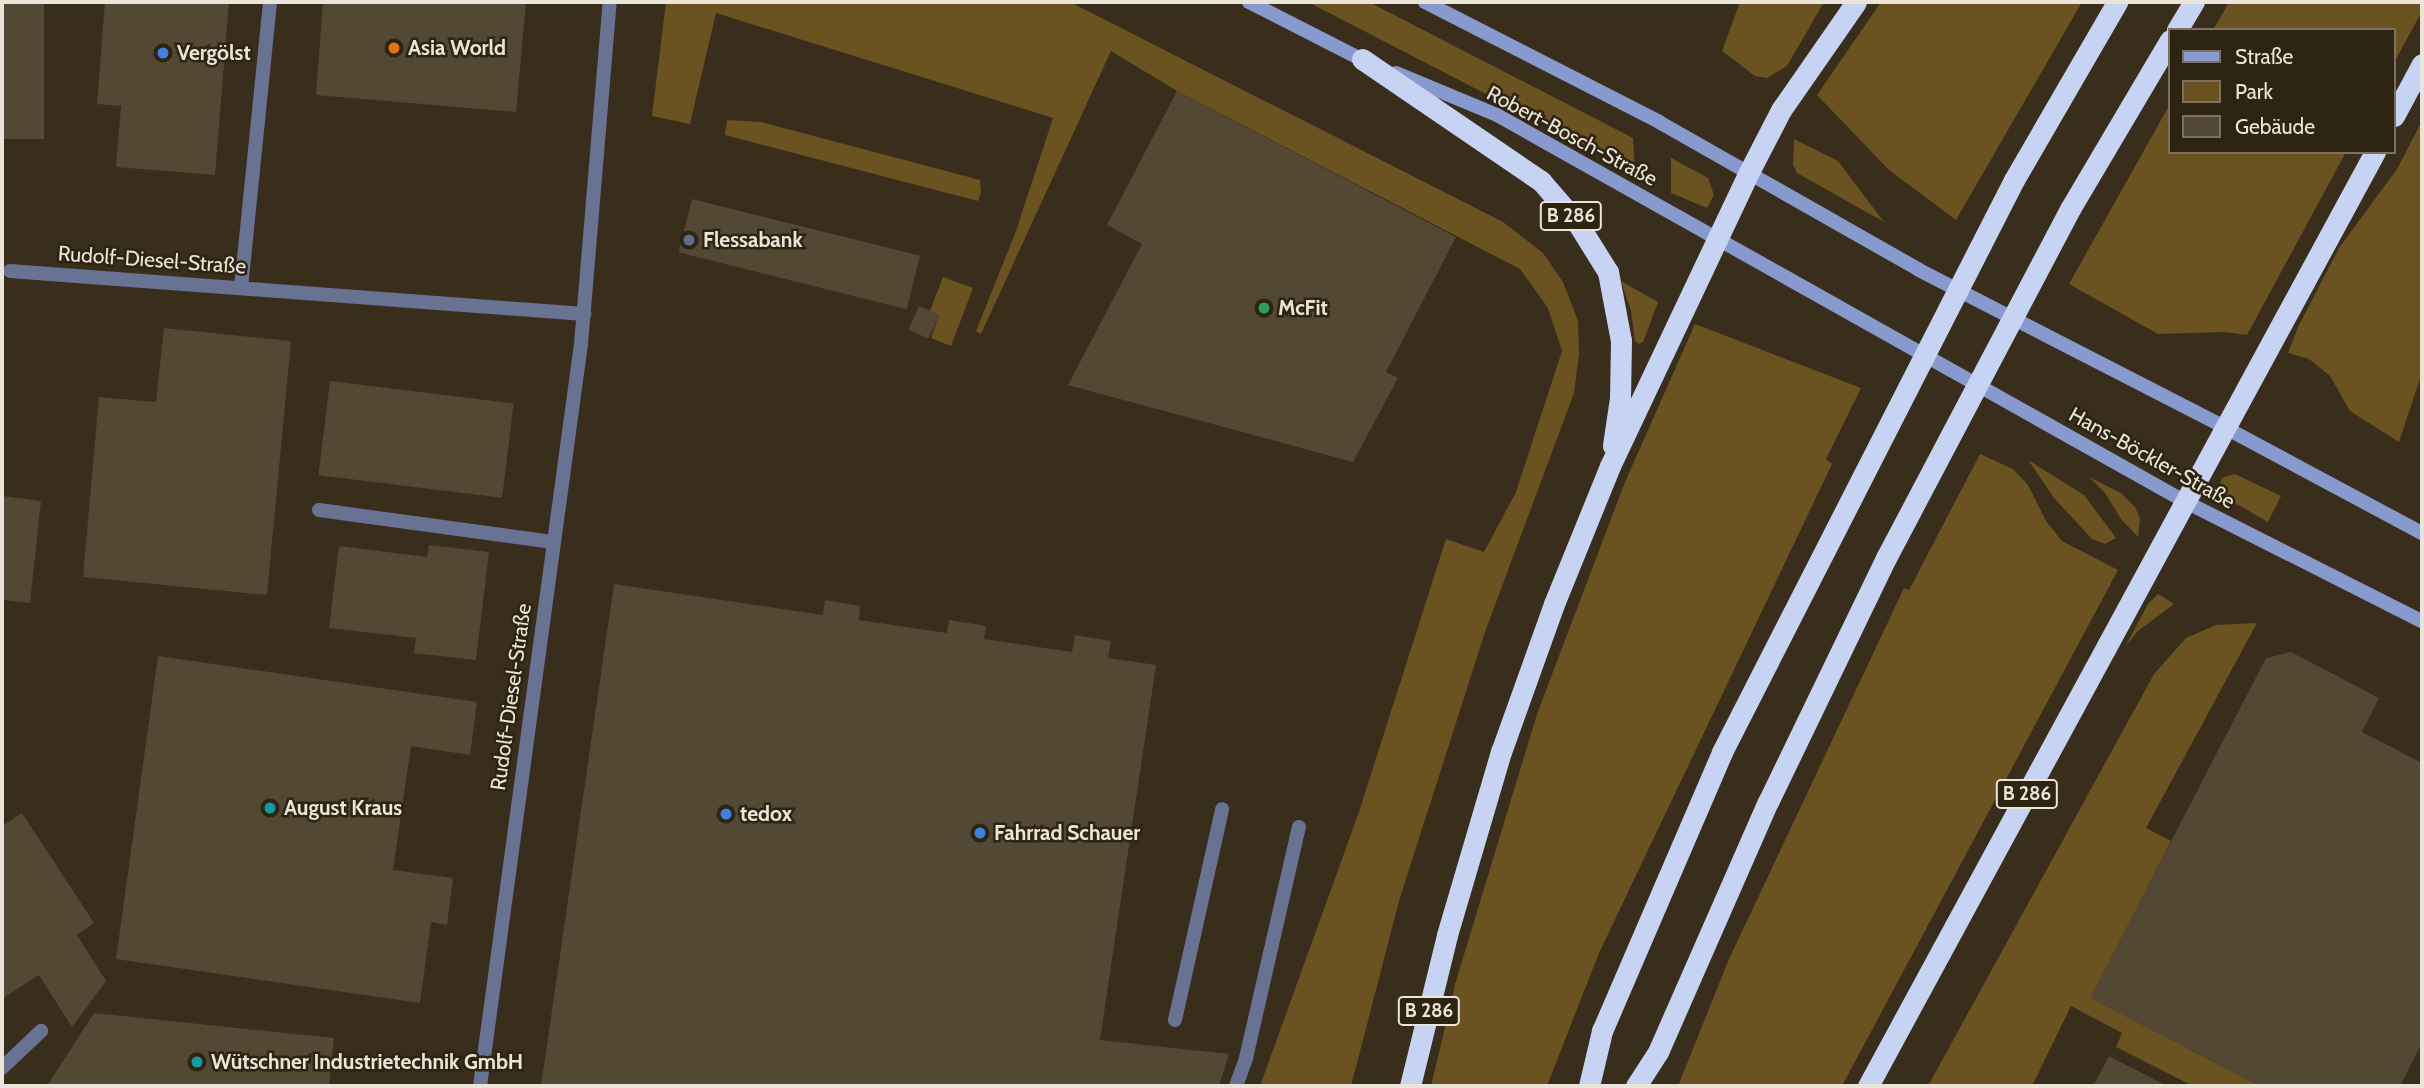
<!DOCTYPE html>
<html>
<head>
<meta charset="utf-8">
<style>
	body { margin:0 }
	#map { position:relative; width:2424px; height:1088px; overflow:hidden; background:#382e1b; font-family:Cabin,sans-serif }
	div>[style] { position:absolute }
	.green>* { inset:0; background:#6a5221 }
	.building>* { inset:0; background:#524834; transform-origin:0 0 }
	.lane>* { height:14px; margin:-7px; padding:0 7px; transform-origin:7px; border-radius:7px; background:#687394 }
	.street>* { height:14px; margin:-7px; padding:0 7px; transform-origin:7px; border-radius:7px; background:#687394 }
	.secondary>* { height:14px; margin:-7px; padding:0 7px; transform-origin:7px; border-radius:7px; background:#8799cd }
	.highway>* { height:21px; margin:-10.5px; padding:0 10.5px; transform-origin:10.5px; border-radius:10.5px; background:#c7d3f3 }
	.dots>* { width:19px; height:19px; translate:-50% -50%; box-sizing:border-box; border:4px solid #2e2412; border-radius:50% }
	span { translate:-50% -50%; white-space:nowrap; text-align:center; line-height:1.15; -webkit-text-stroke:5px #2e2412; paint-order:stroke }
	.shield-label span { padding:2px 5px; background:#2e2412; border:2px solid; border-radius:5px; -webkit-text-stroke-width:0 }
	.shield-label { font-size:19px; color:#ebe4d9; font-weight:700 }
	.poi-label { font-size:21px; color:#ebe4d9; font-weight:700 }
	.left { translate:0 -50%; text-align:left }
	.street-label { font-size:21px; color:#ebe4d9 }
	.frame { position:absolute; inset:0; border:4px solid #ebe4d9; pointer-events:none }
	.legend { position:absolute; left:2168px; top:28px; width:228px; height:126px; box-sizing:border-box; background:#2e2412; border:2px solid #7a7162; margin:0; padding:9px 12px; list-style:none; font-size:21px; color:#ebe4d9 }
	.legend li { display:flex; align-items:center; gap:14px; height:35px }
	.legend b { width:35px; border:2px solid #7a7162 }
</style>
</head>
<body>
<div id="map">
	<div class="green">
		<i style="clip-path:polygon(666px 2px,1070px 2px,1503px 222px,1543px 253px,1563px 282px,1578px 321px,1579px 354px,1574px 393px,1485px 632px,1399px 901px,1351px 1086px,1260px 1086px,1359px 812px,1446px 539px,1484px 552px,1516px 492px,1562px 351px,1548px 308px,1520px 269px,1177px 91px,1111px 51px,981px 334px,976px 331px,1016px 231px,1053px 118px,716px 13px,690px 124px,652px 116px)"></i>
		<i style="clip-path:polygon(1308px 2px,1369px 2px,1633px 138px,1635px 171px)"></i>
		<i style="clip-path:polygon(1740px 2px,1824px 2px,1787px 66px,1767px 78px,1755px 76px,1722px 51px)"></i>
		<i style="clip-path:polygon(1881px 2px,2082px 2px,1956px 220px,1889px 170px,1817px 95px)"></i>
		<i style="clip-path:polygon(2229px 2px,2422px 2px,2422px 11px,2394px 63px,2394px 30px,2213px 30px)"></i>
		<i style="clip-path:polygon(2170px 104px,2170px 152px,2346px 152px,2247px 335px,2225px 332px,2158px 334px,2069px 284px)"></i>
		<i style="clip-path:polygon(727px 120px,761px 122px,980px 180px,981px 192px,978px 201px,725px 135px)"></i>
		<i style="clip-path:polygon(2422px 121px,2422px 373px,2399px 442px,2350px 411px,2330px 376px,2309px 359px,2288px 353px,2298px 327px,2339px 248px,2397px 169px)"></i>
		<i style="clip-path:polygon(1794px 139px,1838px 161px,1884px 222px,1797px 173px,1793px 165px)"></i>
		<i style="clip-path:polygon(1671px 158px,1708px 178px,1714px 195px,1707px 208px,1671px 193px)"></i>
		<i style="clip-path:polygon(943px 277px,973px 288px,951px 346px,931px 338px,939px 315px,930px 311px)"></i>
		<i style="clip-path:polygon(1621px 281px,1658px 302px,1643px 342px,1639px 344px,1635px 341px,1631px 311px)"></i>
		<i style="clip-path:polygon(1695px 324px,1861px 388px,1826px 459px,1832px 464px,1599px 953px,1547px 1086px,1431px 1086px,1456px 981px,1537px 714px,1625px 482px)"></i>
		<i style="clip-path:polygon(1980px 454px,2013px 469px,2028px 485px,2046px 521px,2062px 541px,2118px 570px,1842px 1086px,1678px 1086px,1729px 959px,1904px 588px,1909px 590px)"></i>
		<i style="clip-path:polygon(2028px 460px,2084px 495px,2116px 538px,2105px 544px,2092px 539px,2054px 498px)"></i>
		<i style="clip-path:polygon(2235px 474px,2281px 496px,2268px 522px,2226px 498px,2220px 485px,2222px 478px)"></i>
		<i style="clip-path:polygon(2089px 477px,2121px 493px,2135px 507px,2140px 518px,2138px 537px,2121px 519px,2105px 493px)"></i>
		<i style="clip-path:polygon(2158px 594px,2174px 604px,2138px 631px,2125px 647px,2148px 604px)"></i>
		<i style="clip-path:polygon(2257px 623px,2146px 828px,2171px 841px,2091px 998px,2260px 1086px,2193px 1086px,2116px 1047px,2122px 1033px,2071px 1006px,2032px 1086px,1928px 1086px,2154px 674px,2186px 638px,2216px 625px)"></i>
	</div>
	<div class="building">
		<i style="left:2px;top:2px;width:42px;height:137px"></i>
		<i style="clip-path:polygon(105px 2px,229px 2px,215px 175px,116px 167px,121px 106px,97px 104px)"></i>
		<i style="clip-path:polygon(323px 2px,526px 2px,516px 112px,316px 95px)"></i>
		<i style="clip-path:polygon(1177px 91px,1456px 237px,1386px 372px,1398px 378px,1353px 462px,1068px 385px,1142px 244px,1107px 225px)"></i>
		<i style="left:692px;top:199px;width:235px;height:55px;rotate:14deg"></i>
		<i style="left:919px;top:306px;width:22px;height:26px;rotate:24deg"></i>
		<i style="clip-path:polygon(164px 328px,291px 341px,267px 595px,83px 577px,99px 397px,156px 402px)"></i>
		<i style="left:330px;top:381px;width:185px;height:95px;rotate:7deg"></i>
		<i style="clip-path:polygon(2px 496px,41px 501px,30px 603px,2px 600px)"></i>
		<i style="clip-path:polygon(429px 545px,489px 552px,476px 660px,414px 653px,416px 638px,329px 628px,339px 546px,427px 557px)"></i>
		<i style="clip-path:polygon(614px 584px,823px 615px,825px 600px,860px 606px,859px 620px,947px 633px,949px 620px,986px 626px,984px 639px,1072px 652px,1075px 635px,1111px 641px,1108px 658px,1156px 665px,1100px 1040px,1229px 1054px,1219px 1086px,541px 1086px)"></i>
		<i style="clip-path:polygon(2291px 652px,2379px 698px,2362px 732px,2422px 763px,2422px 1043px,2400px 1086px,2260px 1086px,2090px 998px,2266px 658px)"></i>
		<i style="clip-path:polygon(158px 656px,477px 702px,470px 755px,411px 746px,393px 870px,453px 878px,447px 925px,431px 922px,420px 1003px,116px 959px)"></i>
		<i style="clip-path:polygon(22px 813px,94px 923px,77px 935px,106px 981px,72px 1027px,39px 975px,2px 999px,2px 826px)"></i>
		<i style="clip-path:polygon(94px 1013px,334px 1038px,329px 1086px,47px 1086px)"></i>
		<i style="clip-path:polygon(2109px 1056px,2167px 1086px,2093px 1086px)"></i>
	</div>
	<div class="lane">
		<i style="left:241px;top:288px;width:287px;rotate:-84.2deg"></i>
		<i style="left:319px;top:510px;width:237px;rotate:7.8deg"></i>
		<i style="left:1175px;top:1020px;width:216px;rotate:-77.4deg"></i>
		<i style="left:2px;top:1068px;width:54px;rotate:-43.5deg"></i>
		<i style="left:1236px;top:1086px;width:30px;rotate:-70deg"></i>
		<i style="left:1246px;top:1058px;width:237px;rotate:-77.1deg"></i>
	</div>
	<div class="street">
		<i style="left:10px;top:271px;width:576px;rotate:4.28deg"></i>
		<i style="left:480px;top:1086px;width:749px;rotate:-82.25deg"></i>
		<i style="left:581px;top:344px;width:343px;rotate:-85.2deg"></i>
	</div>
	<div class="secondary">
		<i style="left:1249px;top:2px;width:132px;rotate:27deg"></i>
		<i style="left:1425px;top:2px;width:263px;rotate:27.1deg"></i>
		<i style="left:1659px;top:122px;width:299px;rotate:29.6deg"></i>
		<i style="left:1919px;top:270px;width:343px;rotate:27.2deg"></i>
		<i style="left:2224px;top:427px;width:225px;rotate:28.2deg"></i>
		<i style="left:1396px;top:73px;width:109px;rotate:22.6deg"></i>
		<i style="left:1497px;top:115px;width:788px;rotate:29.33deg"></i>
		<i style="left:2184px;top:501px;width:267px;rotate:26.8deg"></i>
	</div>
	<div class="highway">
		<i style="left:2177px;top:30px;width:33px;rotate:-59deg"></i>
		<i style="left:1362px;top:59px;width:217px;rotate:34.3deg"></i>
		<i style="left:1541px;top:181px;width:57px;rotate:49.3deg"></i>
		<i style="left:1578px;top:224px;width:57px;rotate:58deg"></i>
		<i style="left:1608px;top:272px;width:70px;rotate:79.3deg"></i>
		<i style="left:1621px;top:341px;width:57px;rotate:91deg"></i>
		<i style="left:1620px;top:398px;width:48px;rotate:98.5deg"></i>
		<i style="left:2394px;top:116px;width:59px;rotate:-61.7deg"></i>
		<i style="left:1410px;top:1086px;width:155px;rotate:-76.2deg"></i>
		<i style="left:1447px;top:935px;width:191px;rotate:-73.6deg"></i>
		<i style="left:1501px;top:752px;width:157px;rotate:-70.3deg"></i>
		<i style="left:1554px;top:604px;width:149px;rotate:-67.9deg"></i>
		<i style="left:1610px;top:466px;width:325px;rotate:-64.7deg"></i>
		<i style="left:1749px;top:172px;width:70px;rotate:-62.7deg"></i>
		<i style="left:1781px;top:110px;width:131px;rotate:-55.2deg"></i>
		<i style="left:1589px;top:1086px;width:57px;rotate:-76.7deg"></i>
		<i style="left:1602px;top:1031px;width:304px;rotate:-66.7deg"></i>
		<i style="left:1722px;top:752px;width:642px;rotate:-62.96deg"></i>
		<i style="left:2014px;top:180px;width:206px;rotate:-59.9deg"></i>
		<i style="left:1636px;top:1086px;width:40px;rotate:-57.1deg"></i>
		<i style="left:1658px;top:1052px;width:273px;rotate:-66.3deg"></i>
		<i style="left:1768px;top:802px;width:271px;rotate:-64.2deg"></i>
		<i style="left:1886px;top:558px;width:395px;rotate:-62.2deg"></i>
		<i style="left:2070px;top:209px;width:196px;rotate:-59.4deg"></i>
		<i style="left:1868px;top:1086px;width:1063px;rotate:-61.51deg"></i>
	</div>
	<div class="dots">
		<i style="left:394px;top:48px;background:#e8710a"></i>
		<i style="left:163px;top:53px;background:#3f7fe0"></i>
		<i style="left:689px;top:240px;background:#5c6f8a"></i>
		<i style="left:1264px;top:308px;background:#2e9e5b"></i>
		<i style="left:270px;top:808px;background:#0f9aa8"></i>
		<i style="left:726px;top:814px;background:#3f7fe0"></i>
		<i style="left:980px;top:833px;background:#3f7fe0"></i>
		<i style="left:197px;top:1062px;background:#0f9aa8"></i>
	</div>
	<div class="shield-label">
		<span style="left:1571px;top:216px">B 286</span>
		<span style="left:2027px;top:794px">B 286</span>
		<span style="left:1429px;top:1011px">B 286</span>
	</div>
	<div class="poi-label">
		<span class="left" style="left:408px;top:48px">Asia World</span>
		<span class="left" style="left:177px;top:53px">Vergölst</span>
		<span class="left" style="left:703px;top:240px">Flessabank</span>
		<span class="left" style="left:1278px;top:308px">McFit</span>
		<span class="left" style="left:284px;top:808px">August Kraus</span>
		<span class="left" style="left:740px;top:814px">tedox</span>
		<span class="left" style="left:994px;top:833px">Fahrrad Schauer</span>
		<span class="left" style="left:211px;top:1062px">Wütschner Industrietechnik GmbH</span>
	</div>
	<div class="street-label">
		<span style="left:1572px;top:136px;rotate:28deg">Robert-Bosch-Straße</span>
		<span style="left:152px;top:260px;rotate:4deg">Rudolf-Diesel-Straße</span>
		<span style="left:2152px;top:458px;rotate:29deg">Hans-Böckler-Straße</span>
		<span style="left:511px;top:697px;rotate:-82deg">Rudolf-Diesel-Straße</span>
	</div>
	<div class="frame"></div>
	<ul class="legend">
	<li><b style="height:9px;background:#8799cd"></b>Straße</li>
	<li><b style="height:19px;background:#6a5221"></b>Park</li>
	<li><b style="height:19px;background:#524834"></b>Gebäude</li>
	</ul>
</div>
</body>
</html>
